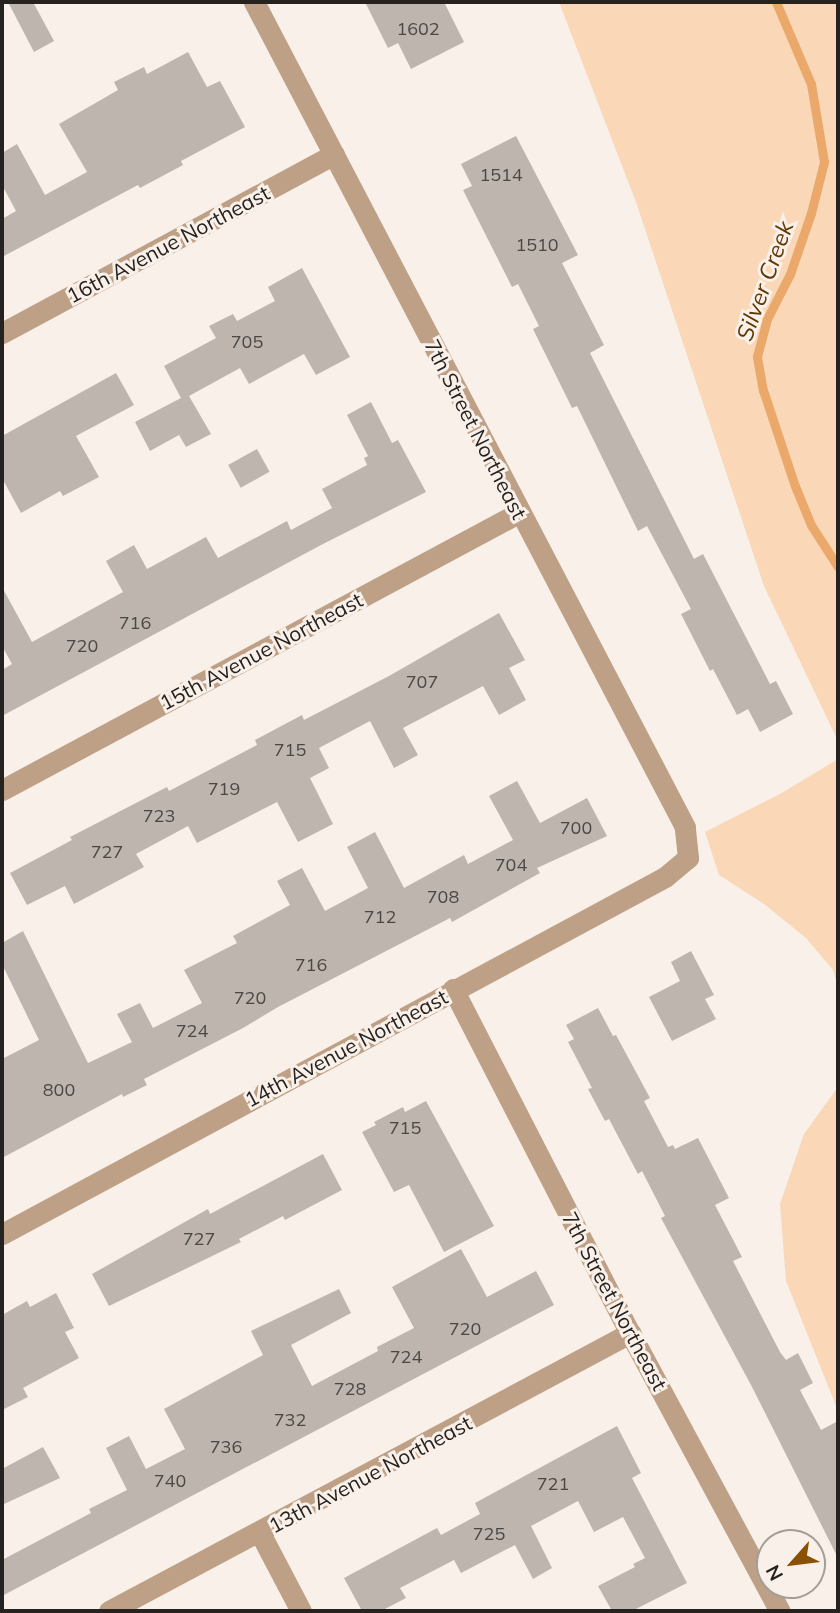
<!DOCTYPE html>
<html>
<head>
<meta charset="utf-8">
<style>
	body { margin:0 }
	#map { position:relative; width:840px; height:1613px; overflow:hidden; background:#f9f0e9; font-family:Mulish,sans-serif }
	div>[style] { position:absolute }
	.green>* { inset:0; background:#fad7b7 }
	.stream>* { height:9px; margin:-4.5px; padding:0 4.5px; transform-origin:4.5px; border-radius:4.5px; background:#eaa96a }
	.building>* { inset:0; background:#beb6ae; transform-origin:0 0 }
	.minor>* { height:21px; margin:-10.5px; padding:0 10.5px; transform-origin:10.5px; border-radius:10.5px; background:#bda086 }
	span { translate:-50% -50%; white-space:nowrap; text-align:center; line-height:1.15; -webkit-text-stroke:6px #f9f0e9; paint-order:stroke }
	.number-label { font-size:18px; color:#4b4744 }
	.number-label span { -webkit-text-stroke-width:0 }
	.street-label { font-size:21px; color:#252220 }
	.water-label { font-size:23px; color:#613702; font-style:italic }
	.frame { position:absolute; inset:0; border:4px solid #252220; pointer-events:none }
	.north { position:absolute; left:756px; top:1529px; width:70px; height:70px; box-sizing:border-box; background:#f9f0e9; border:2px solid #a49e99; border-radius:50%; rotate:242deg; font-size:19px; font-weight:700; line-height:28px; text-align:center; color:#252220 }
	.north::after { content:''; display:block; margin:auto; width:24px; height:32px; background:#8a5106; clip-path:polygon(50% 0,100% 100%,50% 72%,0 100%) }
</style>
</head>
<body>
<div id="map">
	<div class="green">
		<i style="clip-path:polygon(559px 2px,838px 2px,838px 741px,764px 586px,636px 202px)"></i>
		<i style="clip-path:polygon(838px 759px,838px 987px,833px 970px,806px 938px,764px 904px,719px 875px,705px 832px,780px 794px)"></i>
		<i style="clip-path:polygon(838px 1087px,838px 1411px,786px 1281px,780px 1204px,804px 1134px)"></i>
	</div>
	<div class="stream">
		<i style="left:776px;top:2px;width:89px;rotate:66.9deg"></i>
		<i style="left:811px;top:84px;width:79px;rotate:80.5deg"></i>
		<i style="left:824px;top:162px;width:53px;rotate:104.3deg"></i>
		<i style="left:811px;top:213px;width:65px;rotate:109deg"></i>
		<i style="left:790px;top:274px;width:51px;rotate:117.1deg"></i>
		<i style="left:767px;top:319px;width:39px;rotate:105deg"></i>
		<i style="left:757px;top:357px;width:34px;rotate:80deg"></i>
		<i style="left:763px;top:390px;width:101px;rotate:71.6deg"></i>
		<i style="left:795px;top:486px;width:42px;rotate:67.7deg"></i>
		<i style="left:811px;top:525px;width:50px;rotate:57.3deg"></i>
	</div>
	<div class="building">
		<i style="clip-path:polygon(8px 2px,33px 2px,54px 41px,34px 52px)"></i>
		<i style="clip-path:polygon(365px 2px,444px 2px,464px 42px,411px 69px,398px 43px,388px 48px)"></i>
		<i style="clip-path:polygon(188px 52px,207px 87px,220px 81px,245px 127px,181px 161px,183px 165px,140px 188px,138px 185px,2px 257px,2px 219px,16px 211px,2px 185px,2px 153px,17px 144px,45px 195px,87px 172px,59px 124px,118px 90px,114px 82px,144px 67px,147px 74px)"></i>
		<i style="clip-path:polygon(516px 136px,578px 255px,562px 263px,604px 345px,590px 353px,694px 559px,703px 554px,770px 684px,776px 681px,793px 714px,760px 732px,748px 709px,737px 715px,713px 669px,710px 671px,681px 614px,691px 609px,647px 526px,638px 531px,577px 406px,572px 408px,533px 329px,539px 326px,518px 284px,512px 287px,463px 190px,472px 186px,461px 164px)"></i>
		<i style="clip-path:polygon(302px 268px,350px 357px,316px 375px,304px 354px,249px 384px,240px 368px,189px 396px,211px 434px,186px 447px,179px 435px,150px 451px,135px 422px,181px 398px,164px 366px,216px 338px,209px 326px,233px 314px,237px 321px,275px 301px,268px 287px)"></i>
		<i style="clip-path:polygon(116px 373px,134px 405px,76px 436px,99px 477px,63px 496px,60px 491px,21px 513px,2px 478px,2px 436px)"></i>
		<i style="clip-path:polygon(371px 402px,392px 443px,398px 440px,426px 492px,321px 545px,2px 716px,2px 670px,12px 664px,2px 646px,2px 587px,32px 642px,123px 592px,106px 561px,134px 545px,147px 569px,206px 537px,218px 558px,287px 521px,291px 530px,332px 508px,322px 489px,367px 465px,364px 458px,368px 456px,347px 415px)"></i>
		<i style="left:257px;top:449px;width:26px;height:33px;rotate:61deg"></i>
		<i style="clip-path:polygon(499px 613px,525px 660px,509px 668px,526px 700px,499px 715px,483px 686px,403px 728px,418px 755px,394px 768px,370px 721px,319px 748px,329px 768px,310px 778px,333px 824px,298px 842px,277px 802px,197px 843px,188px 826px,136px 854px,144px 867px,74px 904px,65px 886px,27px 905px,10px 873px,72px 840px,70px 837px,167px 787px,169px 791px,257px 745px,255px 740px,302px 715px,304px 720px,389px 676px)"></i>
		<i style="clip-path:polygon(517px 781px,540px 823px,587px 798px,607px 836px,537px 868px,540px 873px,452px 922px,450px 918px,278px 1007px,243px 1028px,144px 1079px,147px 1085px,123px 1097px,122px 1094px,2px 1158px,2px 1059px,39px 1040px,2px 964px,2px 943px,23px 931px,88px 1063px,132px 1042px,117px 1014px,140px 1003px,153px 1028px,202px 1003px,184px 970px,237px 943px,233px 936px,290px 905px,277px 881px,302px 868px,325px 911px,368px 888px,347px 847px,375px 832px,404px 888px,464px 855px,468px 864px,513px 840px,489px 796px)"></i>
		<i style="clip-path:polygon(691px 951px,714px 995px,705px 999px,716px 1019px,672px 1041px,649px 997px,680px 981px,671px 962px)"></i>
		<i style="clip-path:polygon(598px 1008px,613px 1036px,616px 1035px,650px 1098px,644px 1101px,668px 1147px,673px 1145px,675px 1149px,698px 1138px,729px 1198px,715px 1205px,742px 1257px,733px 1261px,780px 1352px,786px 1360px,798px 1353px,813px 1383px,800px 1390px,821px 1430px,838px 1421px,838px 1558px,751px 1385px,661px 1218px,665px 1216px,642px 1171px,638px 1174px,609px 1119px,605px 1121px,588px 1089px,592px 1088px,568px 1042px,574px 1039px,566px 1025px)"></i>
		<i style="clip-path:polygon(426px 1101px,494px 1226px,444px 1252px,409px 1185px,394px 1192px,362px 1132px,376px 1125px,374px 1122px,403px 1107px,405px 1112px)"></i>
		<i style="clip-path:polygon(323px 1154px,342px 1190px,285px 1220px,283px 1216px,239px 1239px,241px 1242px,109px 1306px,92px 1274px,208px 1209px,210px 1214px)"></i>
		<i style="clip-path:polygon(461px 1249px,487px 1297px,536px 1271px,554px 1305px,2px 1596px,2px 1560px,91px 1513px,89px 1509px,127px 1490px,106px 1448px,129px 1436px,146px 1469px,185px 1449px,164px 1409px,263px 1355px,251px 1331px,339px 1289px,351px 1313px,291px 1345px,312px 1386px,378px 1351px,377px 1347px,414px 1328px,392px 1287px)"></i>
		<i style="clip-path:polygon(56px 1293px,74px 1328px,65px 1332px,79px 1358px,23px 1388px,28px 1397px,2px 1410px,2px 1315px,27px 1301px,30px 1307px)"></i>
		<i style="clip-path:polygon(617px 1426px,641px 1473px,632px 1478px,687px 1583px,632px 1611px,612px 1611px,598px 1586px,635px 1567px,633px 1564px,645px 1558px,623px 1517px,594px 1532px,578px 1501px,531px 1526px,552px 1568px,533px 1579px,515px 1545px,461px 1573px,454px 1560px,400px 1588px,406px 1598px,381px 1611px,362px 1611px,344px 1578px,437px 1528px,441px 1535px,480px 1514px,475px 1503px)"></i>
		<i style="clip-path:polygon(43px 1447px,60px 1478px,2px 1505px,2px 1469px)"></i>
	</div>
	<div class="minor">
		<i style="left:2px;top:333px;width:377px;rotate:-28.3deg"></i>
		<i style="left:2px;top:790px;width:588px;rotate:-28.22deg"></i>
		<i style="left:453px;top:989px;width:387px;rotate:62.8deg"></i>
		<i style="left:630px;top:1333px;width:316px;rotate:61.7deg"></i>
		<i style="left:2px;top:1234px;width:753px;rotate:-28.3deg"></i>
		<i style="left:665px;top:877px;width:30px;rotate:-40deg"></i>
		<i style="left:688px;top:858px;width:31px;rotate:-96deg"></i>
		<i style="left:685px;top:827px;width:931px;rotate:-117.58deg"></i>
		<i style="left:260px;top:1533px;width:88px;rotate:62.3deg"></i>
		<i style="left:109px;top:1611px;width:591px;rotate:-28.08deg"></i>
	</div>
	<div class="number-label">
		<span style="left:418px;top:29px">1602</span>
		<span style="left:501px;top:175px">1514</span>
		<span style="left:537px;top:245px">1510</span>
		<span style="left:247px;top:342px">705</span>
		<span style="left:135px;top:623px">716</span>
		<span style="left:82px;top:646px">720</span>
		<span style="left:422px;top:682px">707</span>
		<span style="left:290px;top:750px">715</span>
		<span style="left:224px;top:789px">719</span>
		<span style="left:159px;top:816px">723</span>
		<span style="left:576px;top:828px">700</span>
		<span style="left:107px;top:852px">727</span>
		<span style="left:511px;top:865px">704</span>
		<span style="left:443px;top:897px">708</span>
		<span style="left:380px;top:917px">712</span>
		<span style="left:311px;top:965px">716</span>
		<span style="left:250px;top:998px">720</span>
		<span style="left:192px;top:1031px">724</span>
		<span style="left:59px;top:1090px">800</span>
		<span style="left:405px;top:1128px">715</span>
		<span style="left:199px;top:1239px">727</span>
		<span style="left:465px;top:1329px">720</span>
		<span style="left:406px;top:1357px">724</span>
		<span style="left:350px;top:1389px">728</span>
		<span style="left:290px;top:1420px">732</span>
		<span style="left:226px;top:1447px">736</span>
		<span style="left:170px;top:1481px">740</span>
		<span style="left:553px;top:1484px">721</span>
		<span style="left:489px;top:1534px">725</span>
	</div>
	<div class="street-label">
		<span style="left:168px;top:244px;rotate:-28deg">16th Avenue Northeast</span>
		<span style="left:476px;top:429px;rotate:63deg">7th Street Northeast</span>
		<span style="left:261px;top:651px;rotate:-28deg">15th Avenue Northeast</span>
		<span style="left:346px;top:1048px;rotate:-28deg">14th Avenue Northeast</span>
		<span style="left:615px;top:1301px;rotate:62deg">7th Street Northeast</span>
		<span style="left:370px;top:1474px;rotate:-28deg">13th Avenue Northeast</span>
	</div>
	<div class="water-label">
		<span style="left:765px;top:281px;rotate:-70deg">Silver Creek</span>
	</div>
	<div class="frame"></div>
	<div class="north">N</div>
</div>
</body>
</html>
